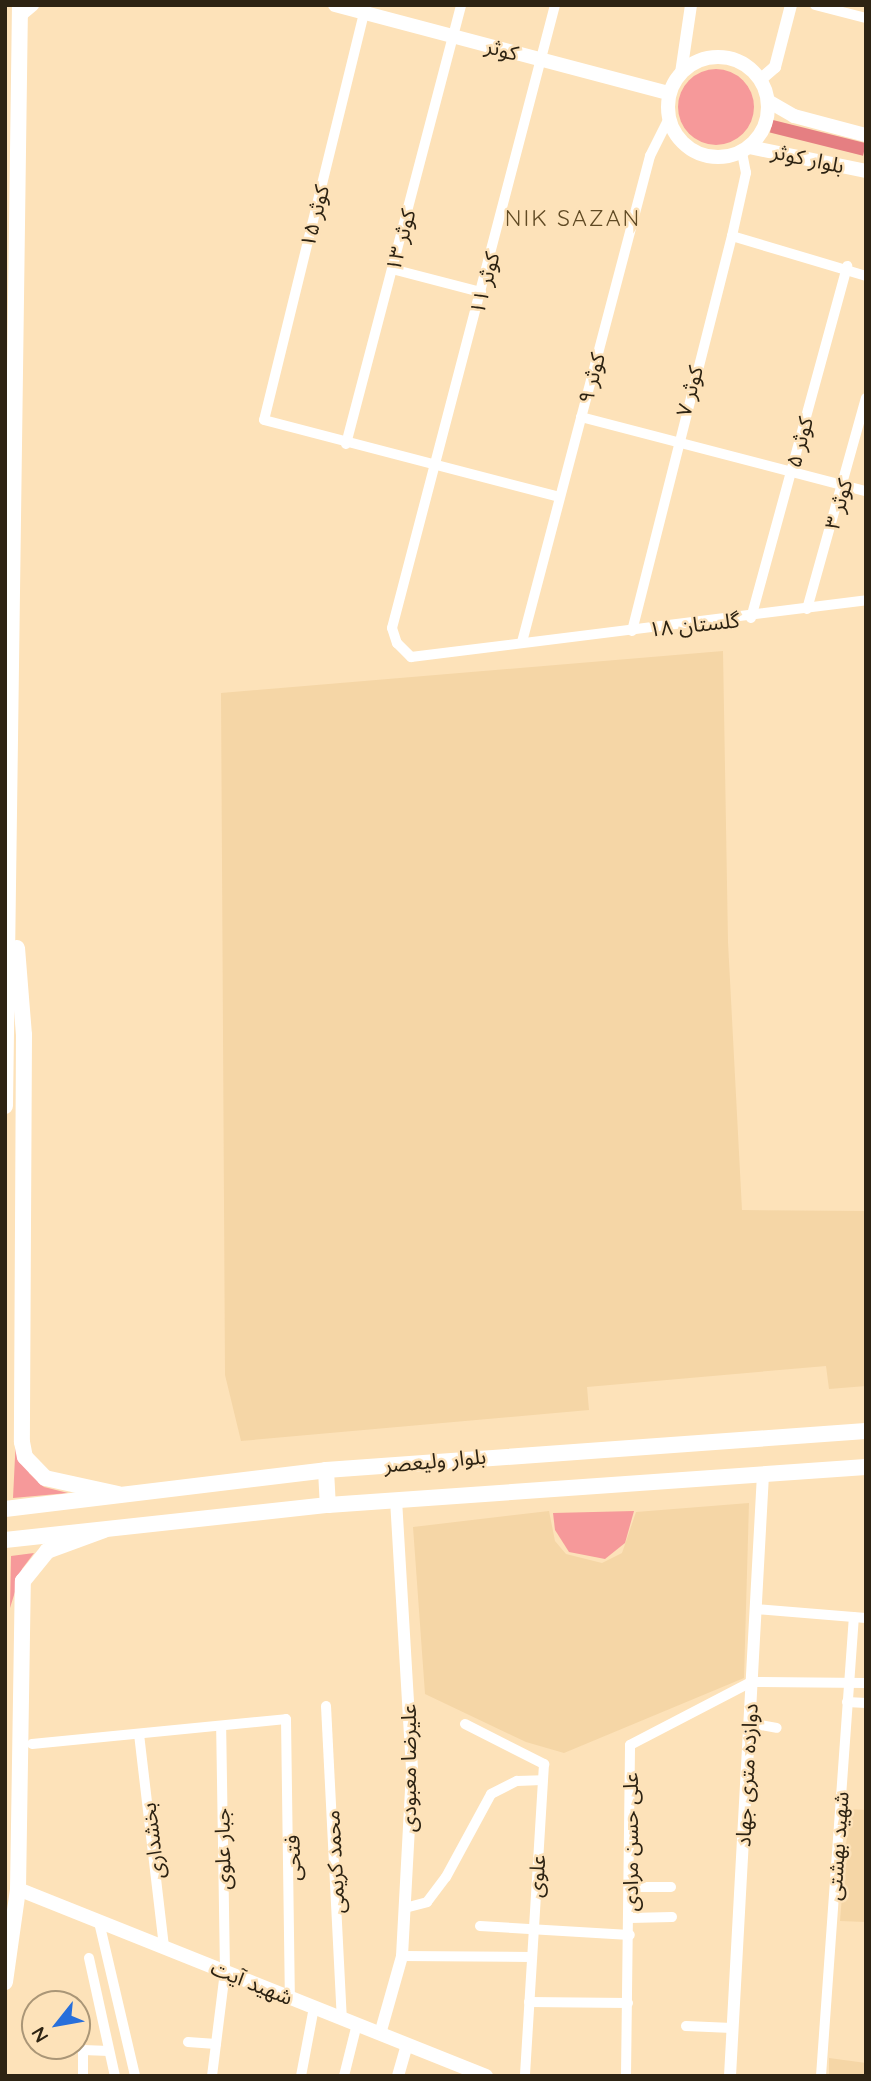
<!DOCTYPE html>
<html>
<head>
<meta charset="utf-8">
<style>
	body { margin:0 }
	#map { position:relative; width:871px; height:2081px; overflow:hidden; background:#fde2b9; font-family:Quicksand,"Noto Sans Arabic",sans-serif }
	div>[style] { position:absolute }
	.built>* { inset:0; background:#f5d6a6 }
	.green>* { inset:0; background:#f6999a }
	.round { border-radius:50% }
	.forest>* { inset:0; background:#e57f82; transform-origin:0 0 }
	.minor>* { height:10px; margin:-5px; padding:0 5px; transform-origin:5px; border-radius:5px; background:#fff }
	.tertiary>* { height:12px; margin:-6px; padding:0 6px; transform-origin:6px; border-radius:6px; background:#fff }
	.secondary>* { height:14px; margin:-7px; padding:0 7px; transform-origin:7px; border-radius:7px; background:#fff }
	.secondary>.ring { margin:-7px; padding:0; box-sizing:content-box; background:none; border:14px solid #fff; border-radius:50% }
	.primary>* { height:16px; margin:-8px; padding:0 8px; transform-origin:8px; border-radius:8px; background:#fff }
	.trunk>* { height:16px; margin:-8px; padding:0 8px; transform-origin:8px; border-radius:8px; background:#fff }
	span { translate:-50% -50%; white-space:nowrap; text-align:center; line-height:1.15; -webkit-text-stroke:5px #fde2b9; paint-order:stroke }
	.street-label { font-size:21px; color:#2d2313 }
	.neighbourhood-label { font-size:23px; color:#604a24; letter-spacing:2px }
	.frame { position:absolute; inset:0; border:7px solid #2d2313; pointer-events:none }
	.north { position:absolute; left:21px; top:1990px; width:70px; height:70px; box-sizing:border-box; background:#fde2b9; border:2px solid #aa9677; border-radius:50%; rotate:239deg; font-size:19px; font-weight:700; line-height:28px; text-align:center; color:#2d2313 }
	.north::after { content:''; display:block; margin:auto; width:24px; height:32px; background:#286fdb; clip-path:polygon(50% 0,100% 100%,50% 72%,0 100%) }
</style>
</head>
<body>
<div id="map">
	<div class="built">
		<i style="clip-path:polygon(723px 651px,728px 942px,742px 1210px,866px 1211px,866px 1386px,829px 1389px,826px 1366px,587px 1387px,589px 1410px,241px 1441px,225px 1375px,221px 693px)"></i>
		<i style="clip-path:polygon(749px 1503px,744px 1678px,564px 1753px,526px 1742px,425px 1694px,413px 1527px,549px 1511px,555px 1541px,566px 1554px,602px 1563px,622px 1553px,636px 1512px)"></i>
		<i style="clip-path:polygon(849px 1809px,866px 1810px,866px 1922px,840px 1921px)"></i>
		<i style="clip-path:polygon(829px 2058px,866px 2063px,866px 2076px,829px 2076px)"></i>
	</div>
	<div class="green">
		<i class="round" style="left:678px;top:69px;width:76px;height:76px"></i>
		<i style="clip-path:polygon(17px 1416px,29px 1473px,44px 1487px,68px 1493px,13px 1498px)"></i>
		<i style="clip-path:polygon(634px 1511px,625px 1543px,605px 1559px,569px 1552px,555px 1530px,553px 1513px)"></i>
		<i style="clip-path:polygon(34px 1553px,22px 1569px,10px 1608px,11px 1556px)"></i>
	</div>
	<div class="forest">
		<i style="left:773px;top:120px;width:96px;height:13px;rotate:14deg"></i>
	</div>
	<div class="minor">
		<i style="left:366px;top:5px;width:427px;rotate:103.8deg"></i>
		<i style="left:264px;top:420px;width:305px;rotate:14.6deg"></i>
		<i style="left:555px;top:5px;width:644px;rotate:104.66deg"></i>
		<i style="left:392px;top:628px;width:16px;rotate:72deg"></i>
		<i style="left:397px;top:643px;width:20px;rotate:45deg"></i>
		<i style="left:411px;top:657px;width:459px;rotate:-7.1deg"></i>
		<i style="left:815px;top:5px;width:53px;rotate:14.3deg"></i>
		<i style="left:732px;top:236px;width:140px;rotate:16.6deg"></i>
		<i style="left:392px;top:269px;width:92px;rotate:14.5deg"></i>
		<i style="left:581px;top:417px;width:294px;rotate:14.6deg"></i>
		<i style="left:346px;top:444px;width:454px;rotate:-75.3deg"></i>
		<i style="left:807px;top:609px;width:219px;rotate:-74.4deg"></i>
		<i style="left:751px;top:618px;width:365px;rotate:-74.7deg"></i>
		<i style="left:632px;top:631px;width:407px;rotate:-75.8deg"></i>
		<i style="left:732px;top:236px;width:65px;rotate:-77.5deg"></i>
		<i style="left:746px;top:173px;width:21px;rotate:-101deg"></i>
		<i style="left:522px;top:642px;width:503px;rotate:-75.24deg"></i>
		<i style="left:650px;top:156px;width:42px;rotate:-63.4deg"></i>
		<i style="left:756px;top:1609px;width:110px;rotate:4.7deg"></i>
		<i style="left:847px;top:1702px;width:19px;rotate:3deg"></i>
		<i style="left:326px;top:1706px;width:312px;rotate:87.1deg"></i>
		<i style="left:749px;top:1723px;width:28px;rotate:10deg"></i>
		<i style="left:465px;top:1724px;width:89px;rotate:26.9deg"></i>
		<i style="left:544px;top:1764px;width:313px;rotate:93.5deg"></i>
		<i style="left:139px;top:1734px;width:215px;rotate:83.3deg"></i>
		<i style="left:32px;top:1744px;width:255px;rotate:-5.6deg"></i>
		<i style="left:286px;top:1719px;width:279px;rotate:89.2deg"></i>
		<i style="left:630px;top:1887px;width:41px"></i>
		<i style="left:405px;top:1908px;width:23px;rotate:-15deg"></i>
		<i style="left:427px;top:1902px;width:31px;rotate:-53deg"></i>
		<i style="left:446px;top:1877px;width:94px;rotate:-61.5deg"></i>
		<i style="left:491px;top:1794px;width:29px;rotate:-27deg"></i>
		<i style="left:517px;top:1781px;width:25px;rotate:-2deg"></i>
		<i style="left:630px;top:1918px;width:42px;rotate:-1.4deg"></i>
		<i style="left:99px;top:1922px;width:158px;rotate:76.8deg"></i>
		<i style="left:480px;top:1926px;width:150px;rotate:3.4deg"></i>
		<i style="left:402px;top:1956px;width:129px;rotate:0.4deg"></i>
		<i style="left:89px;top:1958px;width:121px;rotate:77.6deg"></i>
		<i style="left:529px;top:2002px;width:99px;rotate:0.6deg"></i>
		<i style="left:686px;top:2026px;width:46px;rotate:2.5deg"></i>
		<i style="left:188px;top:2042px;width:28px;rotate:4deg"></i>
		<i style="left:83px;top:2076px;width:26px;rotate:-90deg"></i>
		<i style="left:83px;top:2050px;width:26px;rotate:2deg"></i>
		<i style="left:212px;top:2076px;width:105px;rotate:-82.9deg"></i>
		<i style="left:225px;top:1972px;width:246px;rotate:-90.9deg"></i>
		<i style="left:301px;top:2076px;width:70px;rotate:-79.3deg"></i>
		<i style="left:344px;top:2076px;width:54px;rotate:-76deg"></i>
		<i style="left:626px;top:2076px;width:331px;rotate:-89.3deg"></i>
		<i style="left:630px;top:1745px;width:136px;rotate:-27.5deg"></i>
		<i style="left:751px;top:1682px;width:115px;rotate:0.5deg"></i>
		<i style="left:821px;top:2076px;width:460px;rotate:-85.9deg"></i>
	</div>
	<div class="tertiary">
		<i style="left:681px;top:73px;width:69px;rotate:-81.6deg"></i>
		<i style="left:760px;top:80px;width:20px;rotate:-41deg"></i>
		<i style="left:775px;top:67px;width:64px;rotate:-75.5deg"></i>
		<i style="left:380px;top:2034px;width:81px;rotate:-74.2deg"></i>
		<i style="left:402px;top:1956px;width:187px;rotate:-86.9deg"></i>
		<i style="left:412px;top:1769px;width:269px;rotate:-93.4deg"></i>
		<i style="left:398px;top:2076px;width:33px;rotate:-74deg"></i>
		<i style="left:730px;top:2076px;width:603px;rotate:-86.86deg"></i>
	</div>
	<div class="secondary">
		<i style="left:335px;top:5px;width:345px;rotate:14.8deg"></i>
		<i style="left:20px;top:15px;width:16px;rotate:-40deg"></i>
		<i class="ring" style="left:668px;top:57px;width:86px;height:86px"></i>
		<i style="left:768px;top:101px;width:30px;rotate:30deg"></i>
		<i style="left:794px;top:116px;width:74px;rotate:14.8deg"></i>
		<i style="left:749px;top:147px;width:119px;rotate:11.6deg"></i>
		<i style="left:18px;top:1889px;width:504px;rotate:21.78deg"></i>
	</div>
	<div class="primary">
		<i style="left:326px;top:1470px;width:35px;rotate:87deg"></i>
		<i style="left:5px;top:1509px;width:323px;rotate:-6.9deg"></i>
		<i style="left:326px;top:1470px;width:541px;rotate:-4.13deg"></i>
		<i style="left:5px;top:1540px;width:325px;rotate:-6.2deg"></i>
		<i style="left:328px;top:1505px;width:539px;rotate:-4.04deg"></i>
	</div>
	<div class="trunk">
		<i style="left:17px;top:948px;width:87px;rotate:85.4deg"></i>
		<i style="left:24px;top:1035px;width:407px;rotate:90.3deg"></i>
		<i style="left:22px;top:1442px;width:15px;rotate:79deg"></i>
		<i style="left:25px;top:1457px;width:29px;rotate:46deg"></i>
		<i style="left:45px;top:1478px;width:75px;rotate:12.4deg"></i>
		<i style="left:5px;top:1106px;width:1101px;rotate:-89.22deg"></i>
		<i style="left:5px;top:1982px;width:94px;rotate:-82deg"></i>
		<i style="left:18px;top:1889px;width:308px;rotate:-89.1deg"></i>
		<i style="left:23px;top:1581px;width:38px;rotate:-51deg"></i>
		<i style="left:47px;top:1551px;width:61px;rotate:-20.2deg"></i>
	</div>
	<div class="street-label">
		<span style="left:502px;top:49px;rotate:15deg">کوثر</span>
		<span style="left:808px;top:158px;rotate:12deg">بلوار کوثر</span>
		<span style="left:314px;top:216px;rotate:-76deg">۱۵ کوثر</span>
		<span style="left:400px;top:240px;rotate:-75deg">کوثر ۱۳</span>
		<span style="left:484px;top:283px;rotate:-75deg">کوثر ۱۱</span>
		<span style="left:591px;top:378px;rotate:-75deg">کوثر ۹</span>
		<span style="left:689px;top:391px;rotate:-75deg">کوثر ۷</span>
		<span style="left:799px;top:442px;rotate:-75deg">کوثر ۵</span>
		<span style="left:838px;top:504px;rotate:-74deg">کوثر ۳</span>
		<span style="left:694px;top:624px;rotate:-6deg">گلستان ۱۸</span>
		<span style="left:435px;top:1460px;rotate:-5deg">بلوار ولیعصر</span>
		<span style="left:408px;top:1768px;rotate:-90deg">علیرضا معبودی</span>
		<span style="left:746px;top:1775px;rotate:-87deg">دوازده متری جهاد</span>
		<span style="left:152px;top:1841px;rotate:-97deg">بخشداری</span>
		<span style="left:630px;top:1842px;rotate:-90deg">علی حسن مرادی</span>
		<span style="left:837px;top:1846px;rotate:-86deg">شهید بهشتی</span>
		<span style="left:222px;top:1849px;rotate:-91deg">جبار علوی</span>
		<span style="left:292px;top:1858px;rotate:-92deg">فتحی</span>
		<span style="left:334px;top:1862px;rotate:-93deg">محمد کریمی</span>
		<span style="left:536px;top:1876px;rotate:-86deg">علوی</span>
		<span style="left:252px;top:1982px;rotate:22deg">شهید آیت</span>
	</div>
	<div class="neighbourhood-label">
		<span style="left:573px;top:218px">NIK SAZAN</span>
	</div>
	<div class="frame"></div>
	<div class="north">N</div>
</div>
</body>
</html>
